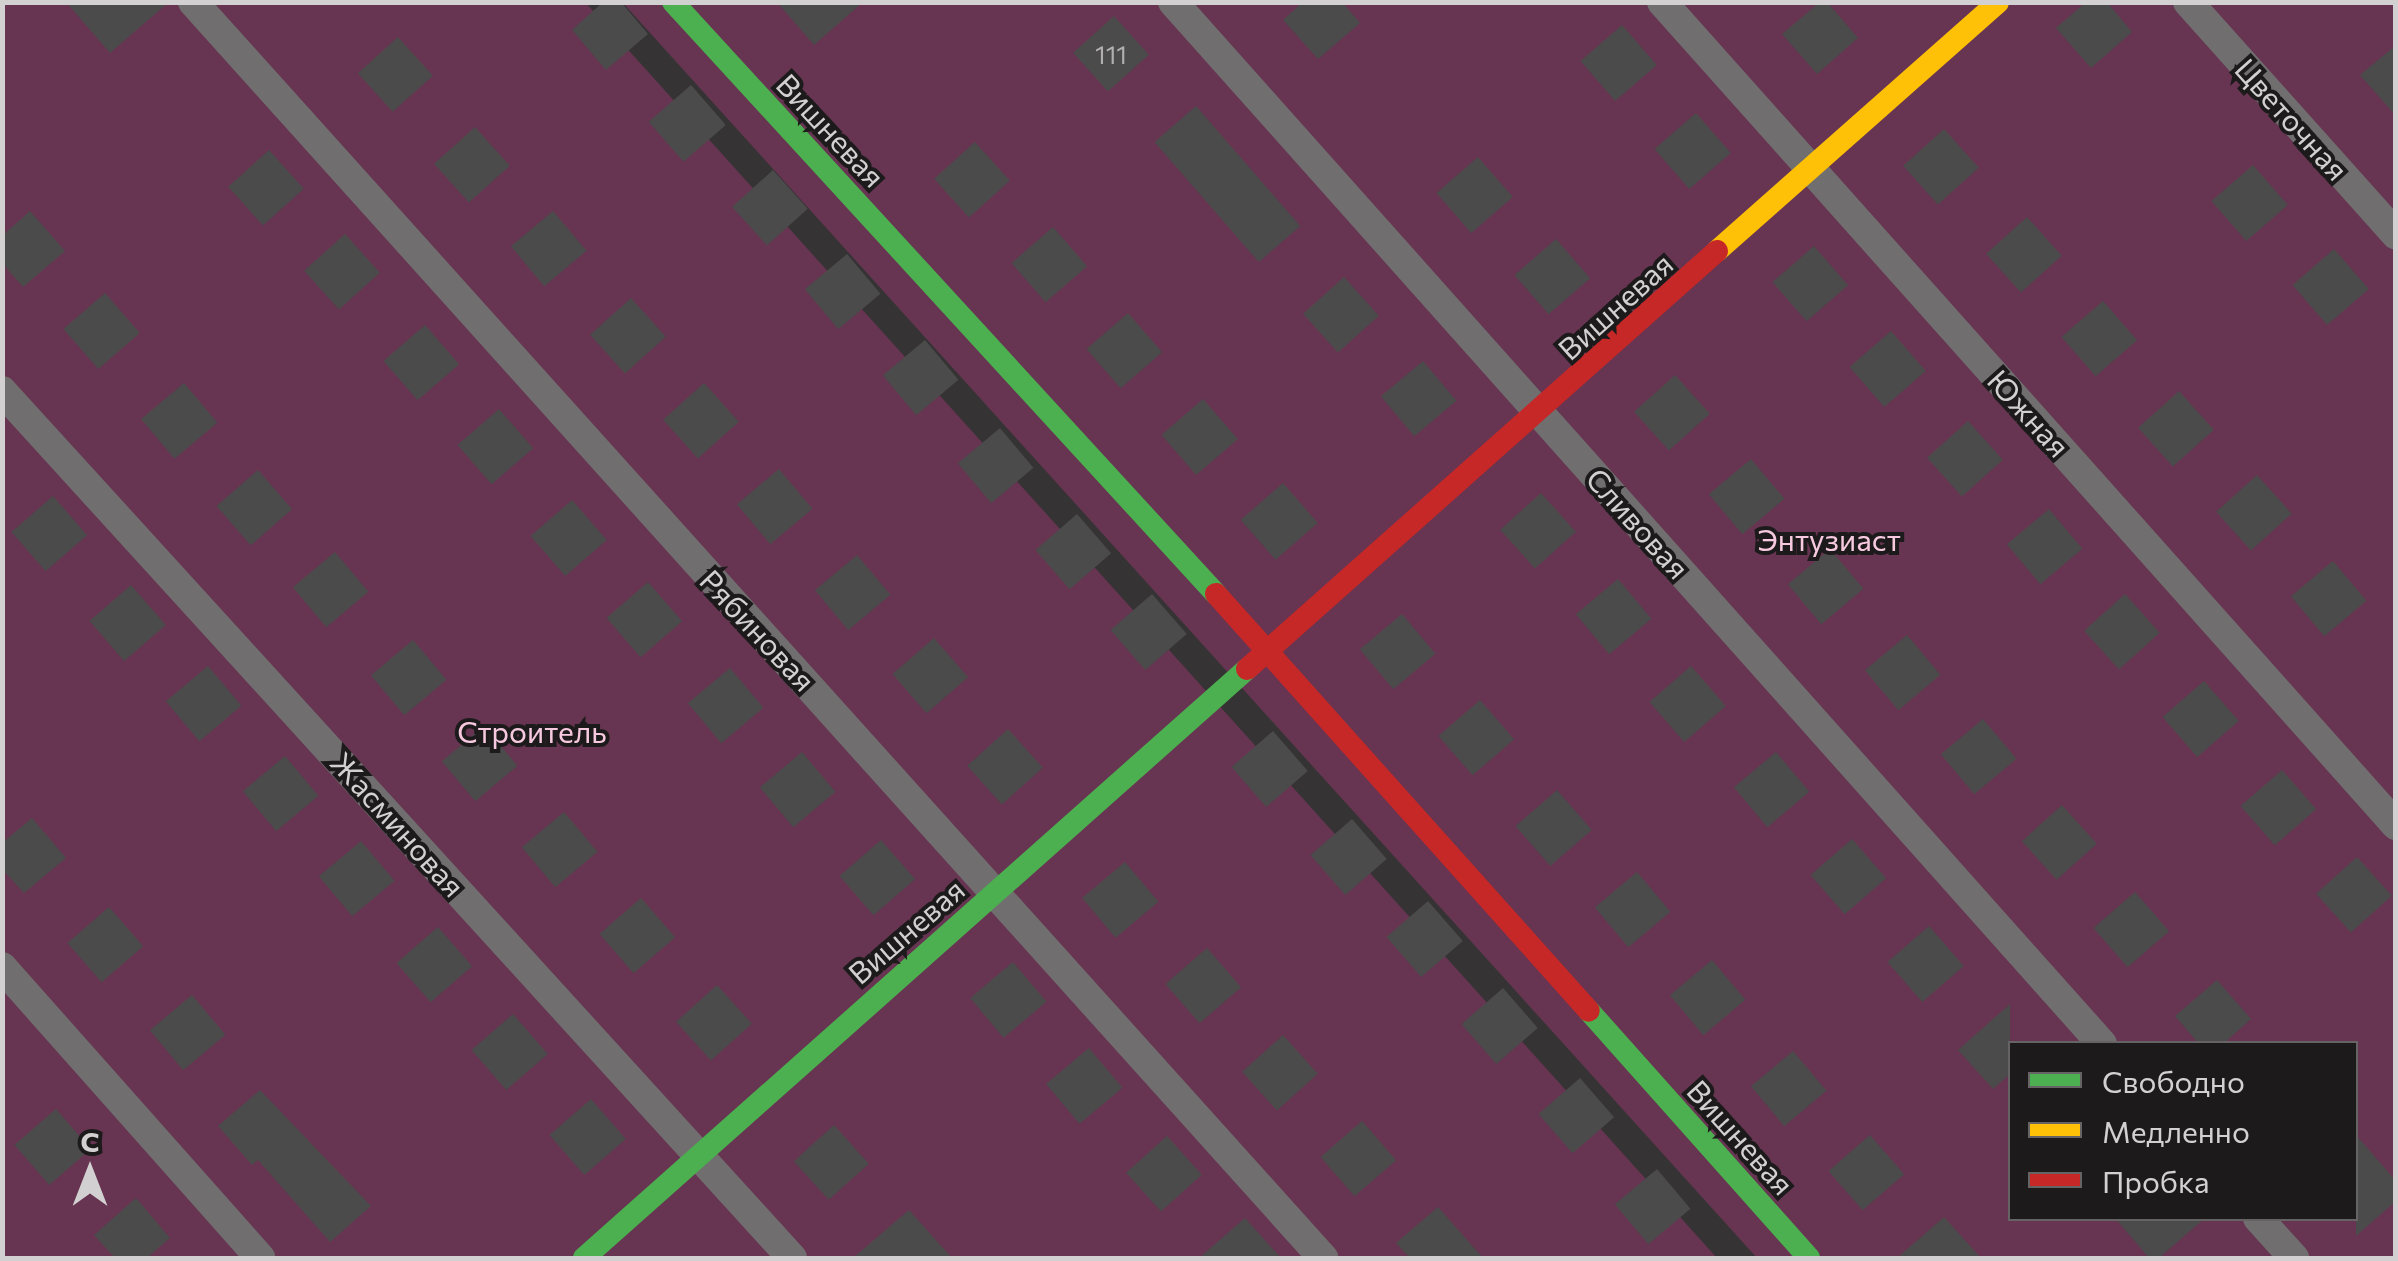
<!DOCTYPE html>
<html>
<head>
<meta charset="utf-8">
<style>
	body { margin:0 }
	#map { position:relative; width:2398px; height:1261px; overflow:hidden; background:#353334; font-family:Commissioner,sans-serif }
	div>[style] { position:absolute }
	.green>* { inset:0; background:#673551 }
	.building>* { inset:0; background:#4b4b4b; transform-origin:0 0 }
	.street>* { height:30px; margin:-15px; padding:0 15px; transform-origin:15px; border-radius:15px; background:#706e6f }
	.fast>* { height:22px; margin:-11px; padding:0 11px; transform-origin:11px; border-radius:11px; background:#4caf50 }
	.slow>* { height:22px; margin:-11px; padding:0 11px; transform-origin:11px; border-radius:11px; background:#ffc107 }
	.jam>* { height:22px; margin:-11px; padding:0 11px; transform-origin:11px; border-radius:11px; background:#c62828 }
	span { translate:-50% -50%; white-space:nowrap; text-align:center; line-height:1.15; -webkit-text-stroke:8px #1c1a1b; paint-order:stroke }
	.number-label { font-size:25px; color:#b1afb0 }
	.number-label span { -webkit-text-stroke-width:0 }
	.street-label { font-size:30px; color:#d3d0d1 }
	.park-label { font-size:30px; color:#f7c9df }
	.frame { position:absolute; inset:0; border:5px solid #d3d0d1; pointer-events:none }
	.legend { position:absolute; left:2008px; top:1041px; width:350px; height:180px; box-sizing:border-box; background:#1c1a1b; border:2px solid #656364; margin:0; padding:12px 18px; list-style:none; font-size:30px; color:#d3d0d1 }
	.legend li { display:flex; align-items:center; gap:20px; height:50px }
	.legend b { width:50px; border:2px solid #656364 }
	.north { position:absolute; left:40px; top:1121px; width:100px; height:100px; -webkit-text-stroke:8px #1c1a1b; paint-order:stroke; rotate:0deg; font-size:28px; font-weight:700; line-height:40px; text-align:center; color:#d3d0d1 }
	.north::after { content:''; display:block; margin:auto; width:35px; height:45px; background:#d3d0d1; clip-path:polygon(50% 0,100% 100%,50% 72%,0 100%) }
</style>
</head>
<body>
<div id="map">
	<div class="green">
		<i style="clip-path:polygon(2px 3px,586px 3px,1717px 1258px,3px 1258px)"></i>
		<i style="clip-path:polygon(evenodd,623px 3px,2395px 3px,2395px 1258px,1757px 1258px,623px 3px,2010px 1044px,2356px 1044px,2356px 1218px,2010px 1218px,2010px 1044px)"></i>
	</div>
	<div class="building">
		<i style="clip-path:polygon(66px 2px,169px 2px,110px 53px)"></i>
		<i style="clip-path:polygon(603px 2px,621px 2px,648px 34px,606px 70px,572px 30px)"></i>
		<i style="clip-path:polygon(777px 2px,863px 2px,814px 45px)"></i>
		<i style="clip-path:polygon(1303px 2px,1342px 2px,1360px 23px,1318px 59px,1283px 20px)"></i>
		<i style="clip-path:polygon(1820px 2px,1827px 2px,1858px 38px,1817px 74px,1782px 34px)"></i>
		<i style="clip-path:polygon(2086px 2px,2107px 2px,2132px 32px,2091px 68px,2056px 28px)"></i>
		<i style="left:1114px;top:16px;width:52px;height:55px;rotate:48deg"></i>
		<i style="left:1622px;top:25px;width:53px;height:55px;rotate:49deg"></i>
		<i style="left:398px;top:37px;width:52px;height:54px;rotate:48deg"></i>
		<i style="clip-path:polygon(2396px 45px,2396px 116px,2360px 75px)"></i>
		<i style="left:691px;top:85px;width:53px;height:56px;rotate:49deg"></i>
		<i style="left:1196px;top:106px;width:159px;height:55px;rotate:49deg"></i>
		<i style="left:1696px;top:113px;width:53px;height:55px;rotate:49deg"></i>
		<i style="left:475px;top:127px;width:52px;height:55px;rotate:48deg"></i>
		<i style="left:1944px;top:129px;width:52px;height:55px;rotate:48deg"></i>
		<i style="left:975px;top:142px;width:52px;height:55px;rotate:48deg"></i>
		<i style="left:269px;top:150px;width:52px;height:55px;rotate:48deg"></i>
		<i style="left:1478px;top:157px;width:53px;height:55px;rotate:49deg"></i>
		<i style="left:2253px;top:165px;width:53px;height:55px;rotate:49deg"></i>
		<i style="left:773px;top:170px;width:52px;height:55px;rotate:48deg"></i>
		<i style="clip-path:polygon(30px 211px,65px 251px,23px 287px,2px 263px,2px 236px)"></i>
		<i style="left:553px;top:211px;width:52px;height:55px;rotate:50deg"></i>
		<i style="left:2027px;top:217px;width:52px;height:55px;rotate:48deg"></i>
		<i style="left:1053px;top:227px;width:52px;height:55px;rotate:49deg"></i>
		<i style="left:345px;top:234px;width:52px;height:55px;rotate:48deg"></i>
		<i style="left:1556px;top:239px;width:52px;height:55px;rotate:49deg"></i>
		<i style="left:1814px;top:246px;width:52px;height:55px;rotate:49deg"></i>
		<i style="left:2334px;top:249px;width:53px;height:55px;rotate:49deg"></i>
		<i style="left:847px;top:254px;width:52px;height:55px;rotate:50deg"></i>
		<i style="left:1344px;top:277px;width:52px;height:55px;rotate:48deg"></i>
		<i style="left:105px;top:293px;width:53px;height:55px;rotate:49deg"></i>
		<i style="left:631px;top:298px;width:52px;height:55px;rotate:48deg"></i>
		<i style="left:2103px;top:301px;width:52px;height:55px;rotate:49deg"></i>
		<i style="left:1128px;top:313px;width:52px;height:55px;rotate:49deg"></i>
		<i style="left:425px;top:325px;width:52px;height:55px;rotate:49deg"></i>
		<i style="left:1891px;top:331px;width:53px;height:55px;rotate:49deg"></i>
		<i style="left:925px;top:340px;width:52px;height:55px;rotate:50deg"></i>
		<i style="left:1423px;top:361px;width:52px;height:55px;rotate:50deg"></i>
		<i style="left:1675px;top:375px;width:52px;height:55px;rotate:48deg"></i>
		<i style="left:184px;top:383px;width:52px;height:56px;rotate:50deg"></i>
		<i style="left:704px;top:383px;width:52px;height:55px;rotate:48deg"></i>
		<i style="left:2179px;top:391px;width:52px;height:55px;rotate:48deg"></i>
		<i style="left:1203px;top:399px;width:53px;height:55px;rotate:49deg"></i>
		<i style="left:499px;top:409px;width:52px;height:55px;rotate:49deg"></i>
		<i style="left:1968px;top:421px;width:52px;height:55px;rotate:48deg"></i>
		<i style="left:1000px;top:428px;width:52px;height:55px;rotate:50deg"></i>
		<i style="left:1751px;top:459px;width:52px;height:55px;rotate:50deg"></i>
		<i style="left:779px;top:469px;width:52px;height:55px;rotate:50deg"></i>
		<i style="left:258px;top:470px;width:52px;height:55px;rotate:49deg"></i>
		<i style="left:2257px;top:475px;width:52px;height:55px;rotate:48deg"></i>
		<i style="left:1283px;top:483px;width:53px;height:56px;rotate:49deg"></i>
		<i style="left:1541px;top:493px;width:52px;height:55px;rotate:48deg"></i>
		<i style="left:53px;top:496px;width:52px;height:55px;rotate:49deg"></i>
		<i style="left:572px;top:500px;width:53px;height:55px;rotate:49deg"></i>
		<i style="left:2049px;top:509px;width:52px;height:55px;rotate:50deg"></i>
		<i style="left:1077px;top:514px;width:52px;height:55px;rotate:49deg"></i>
		<i style="left:1830px;top:549px;width:52px;height:55px;rotate:50deg"></i>
		<i style="left:335px;top:552px;width:52px;height:55px;rotate:50deg"></i>
		<i style="left:857px;top:555px;width:52px;height:55px;rotate:50deg"></i>
		<i style="left:2333px;top:561px;width:52px;height:55px;rotate:50deg"></i>
		<i style="left:1618px;top:579px;width:52px;height:55px;rotate:50deg"></i>
		<i style="left:648px;top:582px;width:52px;height:55px;rotate:49deg"></i>
		<i style="left:131px;top:585px;width:53px;height:55px;rotate:49deg"></i>
		<i style="left:1152px;top:594px;width:53px;height:55px;rotate:49deg"></i>
		<i style="left:2125px;top:594px;width:52px;height:55px;rotate:48deg"></i>
		<i style="left:1402px;top:614px;width:52px;height:55px;rotate:50deg"></i>
		<i style="left:1907px;top:635px;width:52px;height:55px;rotate:50deg"></i>
		<i style="left:934px;top:638px;width:52px;height:55px;rotate:49deg"></i>
		<i style="left:413px;top:640px;width:52px;height:55px;rotate:50deg"></i>
		<i style="left:208px;top:666px;width:52px;height:55px;rotate:50deg"></i>
		<i style="left:1691px;top:666px;width:53px;height:55px;rotate:49deg"></i>
		<i style="left:730px;top:668px;width:52px;height:55px;rotate:50deg"></i>
		<i style="left:2204px;top:681px;width:53px;height:55px;rotate:49deg"></i>
		<i style="left:1480px;top:700px;width:52px;height:55px;rotate:49deg"></i>
		<i style="left:1983px;top:719px;width:52px;height:55px;rotate:50deg"></i>
		<i style="left:484px;top:726px;width:52px;height:55px;rotate:50deg"></i>
		<i style="left:1008px;top:729px;width:52px;height:55px;rotate:48deg"></i>
		<i style="left:1273px;top:731px;width:53px;height:55px;rotate:49deg"></i>
		<i style="left:802px;top:752px;width:52px;height:55px;rotate:50deg"></i>
		<i style="left:1776px;top:752px;width:52px;height:55px;rotate:50deg"></i>
		<i style="left:285px;top:756px;width:52px;height:55px;rotate:50deg"></i>
		<i style="left:2282px;top:770px;width:52px;height:55px;rotate:49deg"></i>
		<i style="left:1557px;top:790px;width:53px;height:55px;rotate:49deg"></i>
		<i style="left:2062px;top:805px;width:52px;height:54px;rotate:48deg"></i>
		<i style="left:564px;top:812px;width:52px;height:55px;rotate:50deg"></i>
		<i style="clip-path:polygon(32px 818px,66px 858px,24px 893px,2px 869px,2px 843px)"></i>
		<i style="left:1352px;top:819px;width:53px;height:55px;rotate:49deg"></i>
		<i style="left:1852px;top:839px;width:52px;height:55px;rotate:49deg"></i>
		<i style="left:881px;top:840px;width:52px;height:55px;rotate:49deg"></i>
		<i style="left:361px;top:841px;width:52px;height:55px;rotate:50deg"></i>
		<i style="left:2357px;top:857px;width:52px;height:55px;rotate:48deg"></i>
		<i style="left:1125px;top:862px;width:52px;height:56px;rotate:50deg"></i>
		<i style="left:1637px;top:872px;width:52px;height:55px;rotate:50deg"></i>
		<i style="left:2135px;top:892px;width:52px;height:55px;rotate:49deg"></i>
		<i style="left:641px;top:898px;width:52px;height:55px;rotate:49deg"></i>
		<i style="left:1428px;top:901px;width:53px;height:55px;rotate:49deg"></i>
		<i style="left:109px;top:907px;width:52px;height:55px;rotate:49deg"></i>
		<i style="left:1929px;top:926px;width:53px;height:55px;rotate:49deg"></i>
		<i style="left:438px;top:927px;width:52px;height:55px;rotate:49deg"></i>
		<i style="left:1207px;top:948px;width:52px;height:55px;rotate:49deg"></i>
		<i style="left:1712px;top:960px;width:52px;height:55px;rotate:50deg"></i>
		<i style="left:1013px;top:962px;width:52px;height:56px;rotate:50deg"></i>
		<i style="clip-path:polygon(2217px 980px,2251px 1019px,2223px 1044px,2199px 1044px,2175px 1016px)"></i>
		<i style="left:717px;top:985px;width:52px;height:55px;rotate:48deg"></i>
		<i style="left:1503px;top:988px;width:53px;height:55px;rotate:49deg"></i>
		<i style="left:192px;top:995px;width:52px;height:55px;rotate:50deg"></i>
		<i style="clip-path:polygon(2010px 1004px,2010px 1074px,1993px 1089px,1958px 1050px)"></i>
		<i style="left:513px;top:1014px;width:53px;height:55px;rotate:49deg"></i>
		<i style="left:1283px;top:1035px;width:52px;height:55px;rotate:48deg"></i>
		<i style="left:1089px;top:1048px;width:52px;height:56px;rotate:50deg"></i>
		<i style="left:1793px;top:1051px;width:52px;height:55px;rotate:50deg"></i>
		<i style="left:1580px;top:1078px;width:52px;height:55px;rotate:49deg"></i>
		<i style="clip-path:polygon(260px 1090px,371px 1206px,330px 1242px,258px 1160px,252px 1165px,218px 1126px)"></i>
		<i style="left:591px;top:1099px;width:53px;height:55px;rotate:49deg"></i>
		<i style="left:56px;top:1109px;width:53px;height:55px;rotate:49deg"></i>
		<i style="left:1362px;top:1121px;width:52px;height:55px;rotate:49deg"></i>
		<i style="left:834px;top:1125px;width:52px;height:54px;rotate:48deg"></i>
		<i style="left:1870px;top:1135px;width:52px;height:55px;rotate:49deg"></i>
		<i style="clip-path:polygon(2356px 1135px,2396px 1181px,2396px 1201px,2356px 1236px)"></i>
		<i style="left:1167px;top:1136px;width:52px;height:55px;rotate:48deg"></i>
		<i style="left:1657px;top:1169px;width:52px;height:55px;rotate:50deg"></i>
		<i style="clip-path:polygon(136px 1198px,170px 1238px,147px 1258px,115px 1258px,94px 1235px)"></i>
		<i style="clip-path:polygon(1438px 1207px,1483px 1258px,1410px 1258px,1396px 1243px)"></i>
		<i style="clip-path:polygon(909px 1210px,952px 1258px,853px 1258px)"></i>
		<i style="clip-path:polygon(1944px 1217px,1981px 1258px,1897px 1258px)"></i>
		<i style="clip-path:polygon(1245px 1218px,1281px 1258px,1199px 1258px)"></i>
		<i style="clip-path:polygon(2115px 1218px,2205px 1218px,2159px 1258px,2149px 1258px)"></i>
	</div>
	<div class="street">
		<i style="left:193px;top:2px;width:1690px;rotate:48.02deg"></i>
		<i style="left:1173px;top:2px;width:1396px;rotate:48.28deg"></i>
		<i style="left:1662px;top:2px;width:1103px;rotate:48.27deg"></i>
		<i style="left:2188px;top:2px;width:312px;rotate:48.2deg"></i>
		<i style="left:2px;top:391px;width:1173px;rotate:47.66deg"></i>
		<i style="left:2px;top:967px;width:389px;rotate:48.4deg"></i>
		<i style="left:2258px;top:1218px;width:54px;rotate:48deg"></i>
	</div>
	<div class="fast">
		<i style="left:673px;top:2px;width:803px;rotate:47.47deg"></i>
		<i style="left:1589px;top:1011px;width:331px;rotate:48.3deg"></i>
		<i style="left:584px;top:1258px;width:887px;rotate:-41.62deg"></i>
	</div>
	<div class="slow">
		<i style="left:1717px;top:251px;width:375px;rotate:-41.5deg"></i>
	</div>
	<div class="jam">
		<i style="left:1216px;top:594px;width:559px;rotate:48.19deg"></i>
		<i style="left:1247px;top:669px;width:629px;rotate:-41.65deg"></i>
	</div>
	<div class="number-label">
		<span style="left:1111px;top:54px">111</span>
	</div>
	<div class="street-label">
		<span style="left:2292px;top:119px;rotate:48deg">Цветочная</span>
		<span style="left:831px;top:130px;rotate:47deg">Вишневая</span>
		<span style="left:1615px;top:306px;rotate:-42deg">Вишневая</span>
		<span style="left:2029px;top:413px;rotate:48deg">Южная</span>
		<span style="left:1638px;top:523px;rotate:48deg">Сливовая</span>
		<span style="left:758px;top:630px;rotate:47deg">Рябиновая</span>
		<span style="left:398px;top:824px;rotate:48deg">Жасминовая</span>
		<span style="left:906px;top:931px;rotate:-41deg">Вишневая</span>
		<span style="left:1741px;top:1137px;rotate:48deg">Вишневая</span>
	</div>
	<div class="park-label">
		<span style="left:1829px;top:539px">Энтузиаст</span>
		<span style="left:532px;top:731px">Строитель</span>
	</div>
	<div class="frame"></div>
	<ul class="legend">
	<li><b style="height:12px;background:#4caf50"></b>Свободно</li>
	<li><b style="height:12px;background:#ffc107"></b>Медленно</li>
	<li><b style="height:12px;background:#c62828"></b>Пробка</li>
	</ul>
	<div class="north">С</div>
</div>
</body>
</html>
